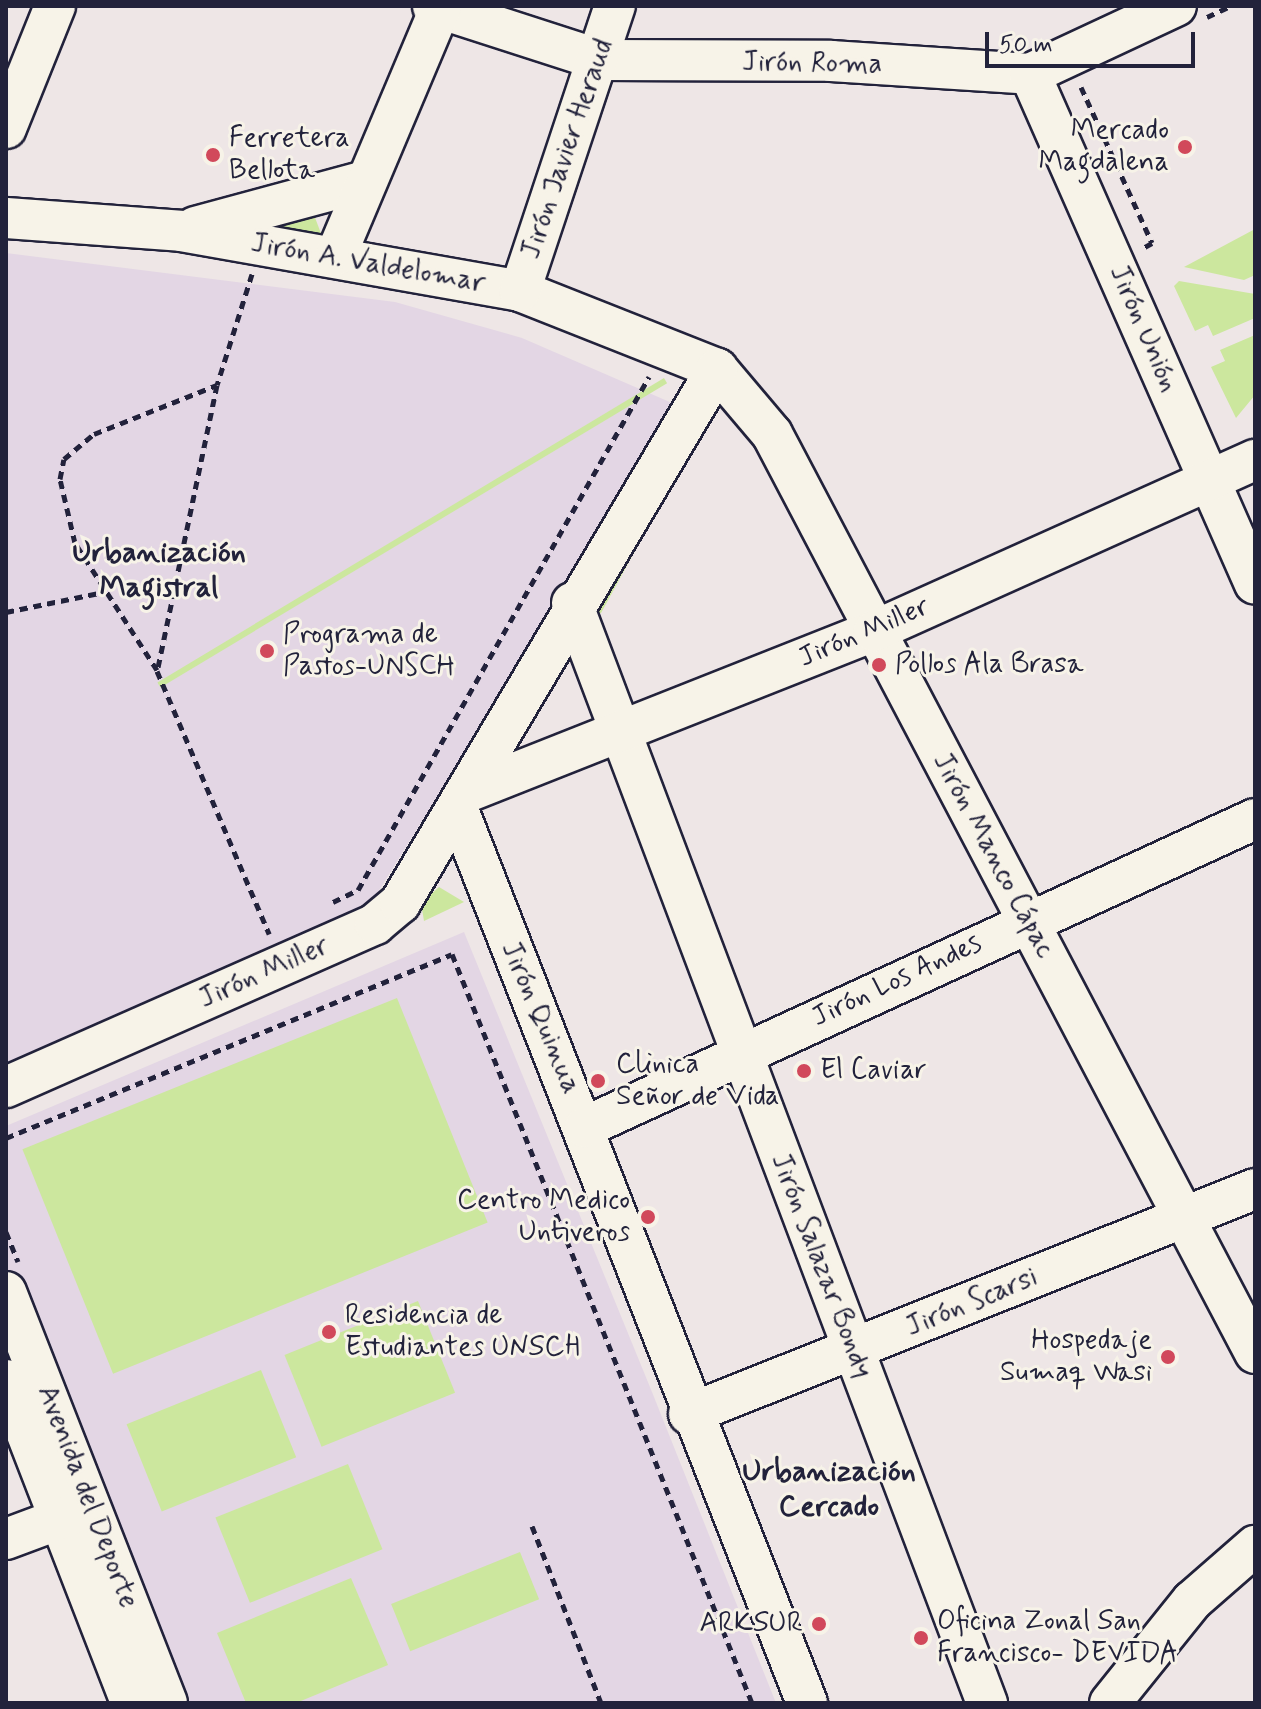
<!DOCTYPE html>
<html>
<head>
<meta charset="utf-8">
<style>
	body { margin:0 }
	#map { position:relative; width:1261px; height:1709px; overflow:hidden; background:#eee6e6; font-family:Mynerve,sans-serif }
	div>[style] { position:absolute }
	.built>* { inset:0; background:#e3d6e4 }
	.green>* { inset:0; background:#cce79e; transform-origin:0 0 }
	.path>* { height:5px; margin-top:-2.5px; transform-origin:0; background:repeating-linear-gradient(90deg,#22223b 0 8px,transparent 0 14px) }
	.roads { filter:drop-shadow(2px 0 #22223b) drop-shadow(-2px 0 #22223b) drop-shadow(0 2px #22223b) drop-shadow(0 -2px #22223b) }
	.minor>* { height:40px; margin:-20px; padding:0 20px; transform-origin:20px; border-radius:20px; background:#f7f3e8 }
	.dots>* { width:22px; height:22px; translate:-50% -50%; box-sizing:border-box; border:4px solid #f7f3e8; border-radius:50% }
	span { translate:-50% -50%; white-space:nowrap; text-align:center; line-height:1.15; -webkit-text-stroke:6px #f7f3e8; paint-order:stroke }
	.street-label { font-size:28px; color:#22223b }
	.poi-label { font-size:28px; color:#22223b }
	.right { translate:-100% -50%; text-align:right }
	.left { translate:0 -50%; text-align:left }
	.neighbourhood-label { font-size:30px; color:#22223b; font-weight:700 }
	.frame { position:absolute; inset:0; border:8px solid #22223b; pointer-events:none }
	.scale { position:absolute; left:985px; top:32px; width:210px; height:36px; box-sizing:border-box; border:4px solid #22223b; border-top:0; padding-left:10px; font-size:24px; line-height:28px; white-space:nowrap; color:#22223b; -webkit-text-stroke:6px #f7f3e8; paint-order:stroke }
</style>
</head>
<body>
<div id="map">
	<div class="built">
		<i style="clip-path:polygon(6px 253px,395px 302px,522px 338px,679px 406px,365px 913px,6px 1079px)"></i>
		<i style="clip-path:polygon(464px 932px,652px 1392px,776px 1703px,176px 1703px,6px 1271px,6px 1126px)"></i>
	</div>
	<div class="green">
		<i style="clip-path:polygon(314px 215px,322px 236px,252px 228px)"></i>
		<i style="clip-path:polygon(1255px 229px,1255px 275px,1244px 280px,1184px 267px)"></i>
		<i style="clip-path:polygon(1179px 281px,1255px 294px,1255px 318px,1213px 336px,1208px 325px,1195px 331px,1174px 286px)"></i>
		<i style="clip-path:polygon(1255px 335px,1255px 395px,1236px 418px,1211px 367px,1225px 361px,1220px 350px)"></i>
		<i style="left:664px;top:378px;width:6px;height:591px;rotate:59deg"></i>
		<i style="clip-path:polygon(685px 460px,601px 613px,596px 615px,595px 614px)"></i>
		<i style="clip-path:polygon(439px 887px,464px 902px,424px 921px,421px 903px)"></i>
		<i style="left:397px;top:998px;width:242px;height:404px;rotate:68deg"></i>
		<i style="left:418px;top:1301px;width:99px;height:144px;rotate:68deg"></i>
		<i style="left:261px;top:1370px;width:94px;height:145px;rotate:68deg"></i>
		<i style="left:348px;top:1464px;width:92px;height:143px;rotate:68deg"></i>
		<i style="left:520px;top:1552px;width:51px;height:139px;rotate:68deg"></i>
		<i style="clip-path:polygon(351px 1578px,388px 1665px,296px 1703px,246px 1703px,217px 1633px)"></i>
	</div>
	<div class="path">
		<i style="left:1207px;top:17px;width:26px;rotate:-25deg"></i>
		<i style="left:1081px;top:87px;width:171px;rotate:65.5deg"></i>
		<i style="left:1152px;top:243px;width:10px;rotate:151deg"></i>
		<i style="left:252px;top:274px;width:116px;rotate:107.5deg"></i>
		<i style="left:217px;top:385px;width:292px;rotate:101.8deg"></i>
		<i style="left:157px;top:671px;width:286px;rotate:66.9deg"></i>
		<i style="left:6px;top:612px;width:100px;rotate:-11.5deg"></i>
		<i style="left:157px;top:670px;width:151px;rotate:-122.8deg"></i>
		<i style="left:75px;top:543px;width:66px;rotate:-103.2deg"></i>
		<i style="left:60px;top:479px;width:20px;rotate:-79deg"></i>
		<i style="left:64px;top:459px;width:39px;rotate:-40deg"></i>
		<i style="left:94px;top:434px;width:132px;rotate:-21.7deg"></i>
		<i style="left:333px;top:902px;width:28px;rotate:-26deg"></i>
		<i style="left:358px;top:890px;width:590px;rotate:-60.44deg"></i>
		<i style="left:6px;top:1138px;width:482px;rotate:-22.4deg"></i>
		<i style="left:452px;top:954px;width:807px;rotate:68.17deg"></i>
		<i style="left:6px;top:1232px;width:32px;rotate:68deg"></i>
		<i style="left:532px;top:1526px;width:190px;rotate:68.7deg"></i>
	</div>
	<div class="roads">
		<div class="minor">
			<i style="left:433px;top:6px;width:176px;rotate:17.9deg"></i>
			<i style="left:600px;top:60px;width:231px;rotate:0.2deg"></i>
			<i style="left:831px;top:61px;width:199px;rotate:3.7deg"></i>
			<i style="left:1030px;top:74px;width:161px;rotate:-25deg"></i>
			<i style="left:1030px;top:74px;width:557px;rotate:66.19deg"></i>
			<i style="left:6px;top:128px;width:131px;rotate:-68.1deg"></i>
			<i style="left:6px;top:218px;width:175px;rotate:4.2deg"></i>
			<i style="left:181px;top:231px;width:344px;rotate:10deg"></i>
			<i style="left:520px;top:291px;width:212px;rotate:21.6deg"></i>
			<i style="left:717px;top:369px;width:85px;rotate:49.8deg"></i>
			<i style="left:772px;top:434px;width:1038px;rotate:62.27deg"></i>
			<i style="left:195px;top:227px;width:176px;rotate:-15.1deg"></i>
			<i style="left:336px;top:255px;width:270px;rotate:-67.1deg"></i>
			<i style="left:520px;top:291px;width:300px;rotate:-71.6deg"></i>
			<i style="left:572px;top:603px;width:1176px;rotate:69.33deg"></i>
			<i style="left:467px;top:792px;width:438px;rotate:-21.6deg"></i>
			<i style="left:874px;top:631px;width:418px;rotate:-24.2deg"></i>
			<i style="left:458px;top:810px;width:959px;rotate:68.65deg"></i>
			<i style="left:6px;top:1087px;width:403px;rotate:-23.8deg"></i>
			<i style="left:375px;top:924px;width:33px;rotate:-40deg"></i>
			<i style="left:400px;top:903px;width:621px;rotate:-59.31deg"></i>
			<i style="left:585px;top:1127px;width:737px;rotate:-24.69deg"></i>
			<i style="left:6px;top:1292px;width:441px;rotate:68.6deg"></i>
			<i style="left:6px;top:1380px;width:346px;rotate:68.8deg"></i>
			<i style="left:689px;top:1414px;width:609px;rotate:-21.68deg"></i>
			<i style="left:6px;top:1539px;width:83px;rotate:-20.4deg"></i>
			<i style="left:1110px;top:1703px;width:131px;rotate:-51.2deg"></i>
			<i style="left:1192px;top:1601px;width:84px;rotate:-41.1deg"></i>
		</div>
	</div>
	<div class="dots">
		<i style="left:1185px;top:147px;background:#d1495b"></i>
		<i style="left:213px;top:155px;background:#d1495b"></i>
		<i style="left:267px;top:651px;background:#d1495b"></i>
		<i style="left:879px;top:665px;background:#d1495b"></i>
		<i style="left:804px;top:1071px;background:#d1495b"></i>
		<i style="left:598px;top:1081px;background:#d1495b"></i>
		<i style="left:648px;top:1217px;background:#d1495b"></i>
		<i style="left:329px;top:1332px;background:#d1495b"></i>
		<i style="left:1168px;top:1357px;background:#d1495b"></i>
		<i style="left:819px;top:1624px;background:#d1495b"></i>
		<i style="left:921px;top:1638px;background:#d1495b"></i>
	</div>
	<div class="street-label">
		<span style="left:812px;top:64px;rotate:1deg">Jirón Roma</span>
		<span style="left:568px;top:149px;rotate:-71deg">Jirón Javier Heraud</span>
		<span style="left:368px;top:264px;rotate:10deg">Jirón A. Valdelomar</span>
		<span style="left:1143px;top:329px;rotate:67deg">Jirón Unión</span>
		<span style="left:864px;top:633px;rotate:-23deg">Jirón Miller</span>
		<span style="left:993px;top:856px;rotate:62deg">Jirón Manco Cápac</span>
		<span style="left:264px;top:973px;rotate:-24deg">Jirón Miller</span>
		<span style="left:897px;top:981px;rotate:-25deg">Jirón Los Andes</span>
		<span style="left:540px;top:1018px;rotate:67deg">Jirón Quinua</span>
		<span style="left:821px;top:1266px;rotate:69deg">Jirón Salazar Bondy</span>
		<span style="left:972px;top:1303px;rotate:-22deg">Jirón Scarsi</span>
		<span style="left:87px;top:1497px;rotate:69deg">Avenida del Deporte</span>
	</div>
	<div class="poi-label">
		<span class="right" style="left:1169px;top:147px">Mercado<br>Magdalena</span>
		<span class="left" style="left:229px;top:155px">Ferretera<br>Bellota</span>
		<span class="left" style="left:283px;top:651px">Programa de<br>Pastos-UNSCH</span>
		<span class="left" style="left:895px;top:665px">Pollos Ala Brasa</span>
		<span class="left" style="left:616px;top:1081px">Clinica<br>Señor de Vida</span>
		<span class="left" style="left:820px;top:1071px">El Caviar</span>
		<span class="right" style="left:630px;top:1217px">Centro Medico<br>Untiveros</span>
		<span class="left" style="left:345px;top:1332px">Residencia de<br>Estudiantes UNSCH</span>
		<span class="right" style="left:1152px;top:1357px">Hospedaje<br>Sumaq Wasi</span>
		<span class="left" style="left:937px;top:1638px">Oficina Zonal San<br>Francisco- DEVIDA</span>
		<span class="right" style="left:803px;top:1624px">ARKSUR</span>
	</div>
	<div class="neighbourhood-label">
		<span style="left:159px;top:570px">Urbanización<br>Magistral</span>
		<span style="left:829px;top:1489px">Urbanización<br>Cercado</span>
	</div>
	<div class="frame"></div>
	<div class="scale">50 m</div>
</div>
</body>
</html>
